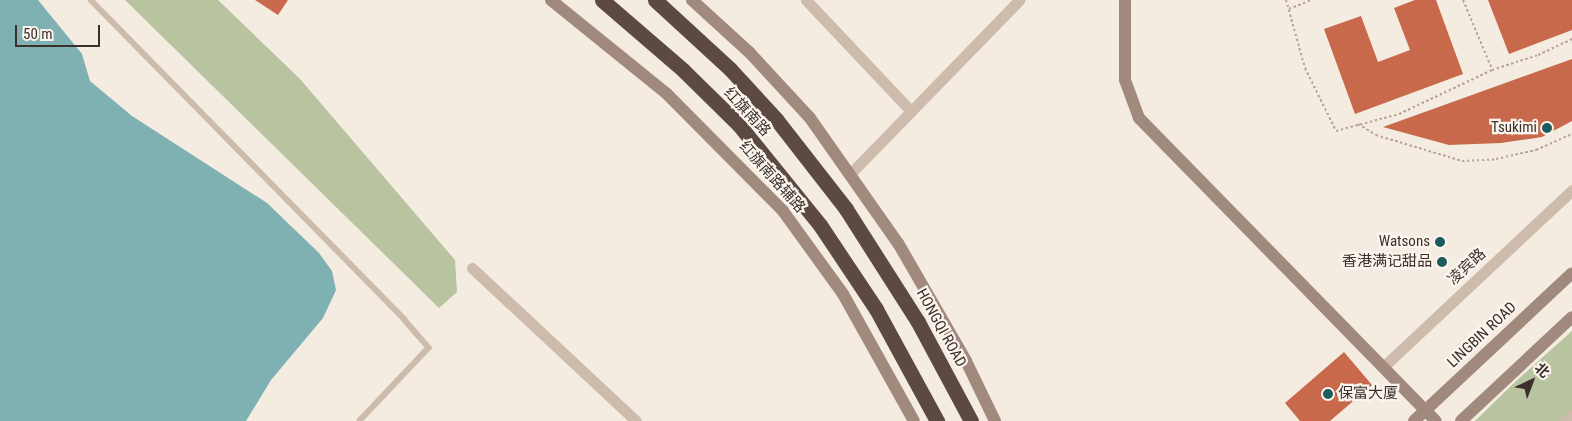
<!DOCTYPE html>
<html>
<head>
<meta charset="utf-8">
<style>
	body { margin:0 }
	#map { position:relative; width:1572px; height:421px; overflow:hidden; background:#f4ebe1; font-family:"Roboto Condensed","Noto Sans SC",sans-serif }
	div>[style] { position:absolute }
	.green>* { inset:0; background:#b8c4a0 }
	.water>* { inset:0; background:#7fb0b2 }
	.building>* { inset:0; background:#c8694b }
	.path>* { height:2px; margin-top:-1px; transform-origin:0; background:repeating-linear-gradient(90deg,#b9a596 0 2.5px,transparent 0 5px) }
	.lane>* { height:5.5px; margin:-2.75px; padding:0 2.75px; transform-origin:2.75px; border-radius:2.75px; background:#cdbbac }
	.street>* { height:11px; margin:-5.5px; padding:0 5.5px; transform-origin:5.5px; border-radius:5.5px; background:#cdbbac }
	.secondary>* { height:12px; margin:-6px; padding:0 6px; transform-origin:6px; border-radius:6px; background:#a18a7d }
	.highway>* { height:15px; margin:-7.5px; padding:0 7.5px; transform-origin:7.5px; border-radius:7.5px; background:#5c4a42 }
	.dots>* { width:14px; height:14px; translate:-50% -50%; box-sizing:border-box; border:2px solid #fbf5ee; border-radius:50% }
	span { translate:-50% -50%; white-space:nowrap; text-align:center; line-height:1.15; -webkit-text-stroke:4.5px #fbf5ee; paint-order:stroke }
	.street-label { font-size:15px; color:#3b302b }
	.poi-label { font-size:15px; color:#3b302b }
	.right { translate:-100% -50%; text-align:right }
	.left { translate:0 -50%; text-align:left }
	.north { position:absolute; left:1507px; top:356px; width:50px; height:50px; -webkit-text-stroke:4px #fbf5ee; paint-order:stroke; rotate:43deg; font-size:14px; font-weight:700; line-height:20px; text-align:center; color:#3b302b }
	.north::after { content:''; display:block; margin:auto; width:18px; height:22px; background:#3b302b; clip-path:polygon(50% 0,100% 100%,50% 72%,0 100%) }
	.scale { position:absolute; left:15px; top:25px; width:85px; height:22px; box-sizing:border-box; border:2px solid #3b302b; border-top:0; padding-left:6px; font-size:15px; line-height:18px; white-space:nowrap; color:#3b302b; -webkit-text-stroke:4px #fbf5ee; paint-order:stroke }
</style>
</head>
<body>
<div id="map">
	<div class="green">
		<i style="clip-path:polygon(125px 0,218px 0,300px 79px,455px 260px,457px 292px,439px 308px)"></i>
		<i style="clip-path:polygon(1572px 331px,1572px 421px,1475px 421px,1515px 382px)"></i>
	</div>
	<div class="water">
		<i style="clip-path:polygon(0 0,38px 0,82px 54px,90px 81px,132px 116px,267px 203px,319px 253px,332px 271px,336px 290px,323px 318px,271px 380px,246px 421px,0 421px)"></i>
	</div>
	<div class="building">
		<i style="clip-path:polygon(255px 0,288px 0,278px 15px)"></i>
		<i style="clip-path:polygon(1415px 0,1436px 0,1463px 74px,1355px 114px,1324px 29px,1361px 16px,1378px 62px,1410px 50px,1394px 8px)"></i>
		<i style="clip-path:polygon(1488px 0,1572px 0,1572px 30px,1509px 54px)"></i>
		<i style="clip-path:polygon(1572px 59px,1572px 121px,1542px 137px,1501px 143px,1449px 145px,1383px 127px)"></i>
		<i style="clip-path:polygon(1344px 352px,1372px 385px,1330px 421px,1300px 421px,1285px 403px)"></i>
	</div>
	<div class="path">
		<i style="left:1286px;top:0;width:71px;rotate:74.4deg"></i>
		<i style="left:1305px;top:68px;width:70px;rotate:63.8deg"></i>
		<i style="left:1336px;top:131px;width:65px;rotate:-15.1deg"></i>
		<i style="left:1399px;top:114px;width:103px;rotate:-25.3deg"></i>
		<i style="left:1492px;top:70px;width:48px;rotate:-18.1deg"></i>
		<i style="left:1538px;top:55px;width:38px;rotate:-25deg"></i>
		<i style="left:1463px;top:0;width:75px;rotate:67.2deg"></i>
		<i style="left:1289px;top:9px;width:24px;rotate:-22deg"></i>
		<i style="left:1358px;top:124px;width:21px;rotate:31deg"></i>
		<i style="left:1376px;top:135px;width:90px;rotate:16.8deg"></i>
		<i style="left:1462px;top:161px;width:34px;rotate:-3deg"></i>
		<i style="left:1496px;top:159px;width:41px;rotate:-12.7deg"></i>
		<i style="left:1536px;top:150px;width:39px;rotate:-24deg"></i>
	</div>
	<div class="lane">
		<i style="left:91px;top:0;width:447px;rotate:45.5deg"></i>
		<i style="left:404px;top:319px;width:38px;rotate:49deg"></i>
		<i style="left:429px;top:348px;width:100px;rotate:133.4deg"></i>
	</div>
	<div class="street">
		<i style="left:806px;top:0;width:153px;rotate:46.6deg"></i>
		<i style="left:850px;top:174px;width:243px;rotate:-45.8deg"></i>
		<i style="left:472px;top:268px;width:224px;rotate:43deg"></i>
		<i style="left:1383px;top:367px;width:259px;rotate:-43.1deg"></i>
		<i style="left:1565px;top:421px;width:9px;rotate:-41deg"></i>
	</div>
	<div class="secondary">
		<i style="left:551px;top:0;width:148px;rotate:39deg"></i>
		<i style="left:666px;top:93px;width:166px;rotate:45.2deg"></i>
		<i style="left:783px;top:211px;width:102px;rotate:54.1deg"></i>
		<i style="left:843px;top:294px;width:145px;rotate:60.8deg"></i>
		<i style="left:692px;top:0;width:79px;rotate:42.4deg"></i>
		<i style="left:750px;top:53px;width:88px;rotate:47.3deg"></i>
		<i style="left:810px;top:118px;width:153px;rotate:54.9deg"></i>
		<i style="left:898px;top:243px;width:136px;rotate:60deg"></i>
		<i style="left:966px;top:361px;width:67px;rotate:64.2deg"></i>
		<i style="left:1125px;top:0;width:80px;rotate:90deg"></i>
		<i style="left:1125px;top:80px;width:40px;rotate:69.8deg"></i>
		<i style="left:1139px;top:118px;width:424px;rotate:45.6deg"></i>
		<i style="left:1414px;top:421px;width:216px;rotate:-43.1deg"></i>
		<i style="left:1461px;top:421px;width:152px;rotate:-43.1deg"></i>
	</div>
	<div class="highway">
		<i style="left:602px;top:0;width:107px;rotate:40.8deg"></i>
		<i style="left:683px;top:70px;width:78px;rotate:44.5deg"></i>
		<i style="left:739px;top:125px;width:129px;rotate:51deg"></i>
		<i style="left:820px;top:225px;width:101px;rotate:56.3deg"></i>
		<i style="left:876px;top:309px;width:128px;rotate:61.4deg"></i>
		<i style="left:655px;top:0;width:102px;rotate:42.6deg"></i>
		<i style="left:730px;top:69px;width:68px;rotate:47.4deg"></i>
		<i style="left:776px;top:119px;width:114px;rotate:52.1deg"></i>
		<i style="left:846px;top:209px;width:134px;rotate:57.5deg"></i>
		<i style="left:918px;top:322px;width:112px;rotate:61.8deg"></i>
	</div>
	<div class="dots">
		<i style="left:1547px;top:128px;background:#1f5a5e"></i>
		<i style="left:1440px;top:242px;background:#1f5a5e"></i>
		<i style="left:1442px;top:262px;background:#1f5a5e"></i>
		<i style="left:1328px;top:394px;background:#1f5a5e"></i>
	</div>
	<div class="street-label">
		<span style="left:747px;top:112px;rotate:47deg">红旗南路</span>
		<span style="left:772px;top:177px;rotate:48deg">红旗南路辅路</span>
		<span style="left:1467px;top:267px;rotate:-43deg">凌宾路</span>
		<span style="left:941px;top:328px;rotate:61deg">HONGQI ROAD</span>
		<span style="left:1482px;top:335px;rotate:-43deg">LINGBIN ROAD</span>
	</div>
	<div class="poi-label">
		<span class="right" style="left:1537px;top:128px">Tsukimi</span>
		<span class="right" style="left:1430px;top:242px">Watsons</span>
		<span class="right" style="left:1432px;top:262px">香港满记甜品</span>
		<span class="left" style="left:1338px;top:394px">保富大厦</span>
	</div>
	<div class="north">北</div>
	<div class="scale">50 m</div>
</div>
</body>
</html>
